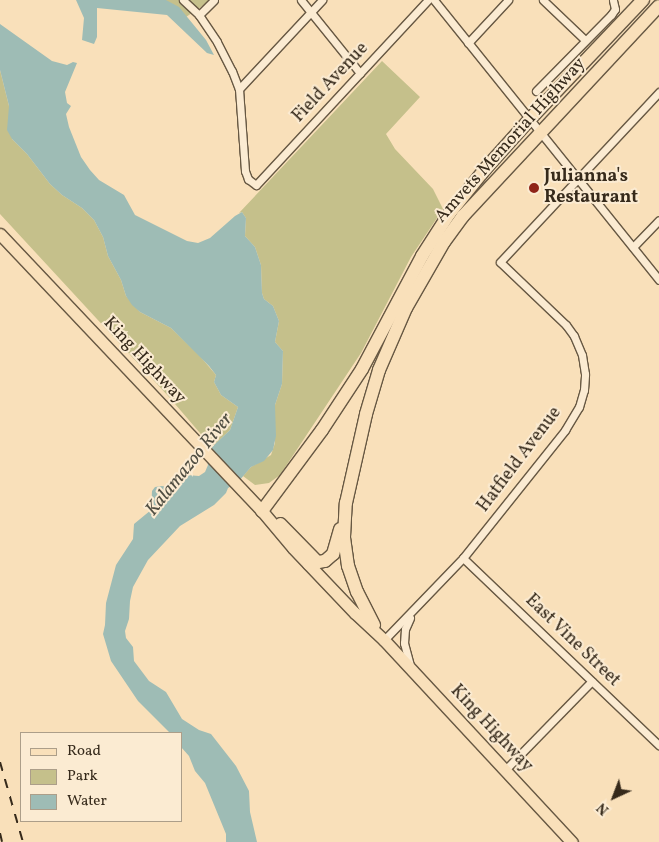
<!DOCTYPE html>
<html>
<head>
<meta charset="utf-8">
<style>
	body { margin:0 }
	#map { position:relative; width:659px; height:842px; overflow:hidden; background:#f9e0ba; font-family:Vollkorn,serif }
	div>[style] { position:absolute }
	.green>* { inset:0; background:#c5c08b }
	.water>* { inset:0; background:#9ebcb5 }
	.roads { filter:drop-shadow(1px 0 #675843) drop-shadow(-1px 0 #675843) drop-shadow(0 1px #675843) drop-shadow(0 -1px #675843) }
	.street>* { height:7px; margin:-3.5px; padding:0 3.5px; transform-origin:3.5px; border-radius:3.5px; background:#fbebd2 }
	.primary>* { height:11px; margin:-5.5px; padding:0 5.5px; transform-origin:5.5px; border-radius:5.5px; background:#f9e0ba }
	.highway>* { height:12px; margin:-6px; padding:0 6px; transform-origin:6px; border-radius:6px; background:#f9e0ba }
	.rail>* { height:2px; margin-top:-1px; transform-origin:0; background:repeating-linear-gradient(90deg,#362a1b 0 9px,transparent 0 18px) }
	.dots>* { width:14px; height:14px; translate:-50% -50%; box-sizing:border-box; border:2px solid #fbebd2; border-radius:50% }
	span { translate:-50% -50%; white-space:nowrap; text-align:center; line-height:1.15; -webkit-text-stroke:4px #fbebd2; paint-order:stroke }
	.street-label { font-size:18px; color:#362a1b }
	.poi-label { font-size:18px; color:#362a1b; font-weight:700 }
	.left { translate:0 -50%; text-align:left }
	.water-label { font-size:19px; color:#504e42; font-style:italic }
	.legend { position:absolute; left:20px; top:732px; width:162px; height:90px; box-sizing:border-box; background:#fbebd2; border:1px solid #ac9e89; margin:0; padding:6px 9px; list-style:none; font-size:15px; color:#362a1b }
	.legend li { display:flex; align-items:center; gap:10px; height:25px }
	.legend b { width:25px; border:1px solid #ac9e89 }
	.north { position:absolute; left:589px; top:772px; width:50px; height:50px; -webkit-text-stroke:4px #fbebd2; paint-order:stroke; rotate:223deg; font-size:14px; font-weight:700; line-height:20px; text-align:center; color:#362a1b }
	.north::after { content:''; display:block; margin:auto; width:18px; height:22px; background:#362a1b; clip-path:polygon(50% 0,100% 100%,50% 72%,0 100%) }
</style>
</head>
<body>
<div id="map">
	<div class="green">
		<i style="clip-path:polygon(161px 0,211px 0,186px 17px)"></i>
		<i style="clip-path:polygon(382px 61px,420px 97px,386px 134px,395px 149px,433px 189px,443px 209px,411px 257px,361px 353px,280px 475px,269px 483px,255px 485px,243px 476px,251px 467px,271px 455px,275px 443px,275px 405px,282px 384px,283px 351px,275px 342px,279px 321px,273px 306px,264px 299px,262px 293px,261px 265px,255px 247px,245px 236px,246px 218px,242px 212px,239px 213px)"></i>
		<i style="clip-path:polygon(0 70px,9px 106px,12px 139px,27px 154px,50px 184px,62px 195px,82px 208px,94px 220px,103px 237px,108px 256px,121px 280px,126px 296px,140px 312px,171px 328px,199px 355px,216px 375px,214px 382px,221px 395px,238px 407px,230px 430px,212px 447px,169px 397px,0 214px)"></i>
	</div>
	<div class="water">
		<i style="clip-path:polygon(76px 0,166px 0,179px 7px,206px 40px,214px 55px,207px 53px,167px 15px,97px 8px,97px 37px,94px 44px,82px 40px,84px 18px)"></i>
		<i style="clip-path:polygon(0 24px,52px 61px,67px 65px,73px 62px,77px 63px,65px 92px,67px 103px,71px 106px,66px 114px,69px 127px,81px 157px,90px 170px,99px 180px,124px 195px,135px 215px,187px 241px,198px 243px,210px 238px,235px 216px,242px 212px,246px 218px,245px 236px,255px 247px,261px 265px,262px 293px,264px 299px,273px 306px,279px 321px,275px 342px,283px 351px,282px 384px,275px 405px,276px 436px,273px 450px,264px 461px,251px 467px,239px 481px,228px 488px,226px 493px,214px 505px,180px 526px,148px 560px,133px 587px,130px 601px,129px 619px,125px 631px,126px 638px,133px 647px,134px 661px,149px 681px,166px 692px,182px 719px,199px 730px,211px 734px,236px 766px,249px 791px,250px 812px,257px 842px,226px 842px,226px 834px,205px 783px,195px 771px,189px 756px,181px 747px,181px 733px,170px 733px,138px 701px,111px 661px,103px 634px,105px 625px,106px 603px,116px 565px,133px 539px,134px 524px,151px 510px,152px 491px,155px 487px,162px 486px,171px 488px,187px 475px,199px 476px,205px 472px,208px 465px,206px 457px,212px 447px,230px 430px,238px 407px,221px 395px,214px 382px,216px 375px,209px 366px,171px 328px,140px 312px,132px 305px,126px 296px,121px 280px,108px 256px,103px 237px,94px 220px,82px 208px,62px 195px,50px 184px,27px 154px,12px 139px,7px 130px,9px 106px,0 70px)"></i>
	</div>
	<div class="roads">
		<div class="street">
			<i style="left:183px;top:0;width:22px;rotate:43deg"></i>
			<i style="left:199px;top:15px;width:32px;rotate:56deg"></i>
			<i style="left:217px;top:42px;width:33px;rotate:63deg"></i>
			<i style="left:232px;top:71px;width:19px;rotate:69deg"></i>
			<i style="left:239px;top:89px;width:82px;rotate:85.8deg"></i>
			<i style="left:245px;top:171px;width:9px;rotate:69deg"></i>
			<i style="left:248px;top:179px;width:10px;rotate:37deg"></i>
			<i style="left:256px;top:185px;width:253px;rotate:-47.1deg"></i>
			<i style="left:301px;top:0;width:94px;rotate:51.1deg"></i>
			<i style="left:434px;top:0;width:359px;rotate:51.2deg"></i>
			<i style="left:543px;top:0;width:58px;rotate:43.6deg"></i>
			<i style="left:199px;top:15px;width:21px;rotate:-45deg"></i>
			<i style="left:468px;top:43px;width:59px;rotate:-47.1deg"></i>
			<i style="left:239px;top:89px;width:122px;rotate:-47deg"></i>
			<i style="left:536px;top:91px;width:107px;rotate:-45.4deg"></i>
			<i style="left:611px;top:15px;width:7px;rotate:-56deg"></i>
			<i style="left:615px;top:9px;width:9px;rotate:-103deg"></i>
			<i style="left:633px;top:247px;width:37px;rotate:-46deg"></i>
			<i style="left:463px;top:558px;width:271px;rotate:43.7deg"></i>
			<i style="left:410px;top:618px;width:12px;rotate:114deg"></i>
			<i style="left:405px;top:629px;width:14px;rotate:94deg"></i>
			<i style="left:404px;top:643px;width:23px;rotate:75deg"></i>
			<i style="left:384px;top:640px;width:114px;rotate:-46.1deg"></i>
			<i style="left:463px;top:558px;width:164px;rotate:-51.4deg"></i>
			<i style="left:565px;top:430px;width:27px;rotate:-59deg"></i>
			<i style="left:579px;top:407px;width:18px;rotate:-74deg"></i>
			<i style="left:584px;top:390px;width:16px;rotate:-86deg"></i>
			<i style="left:585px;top:374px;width:19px;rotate:-99deg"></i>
			<i style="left:582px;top:355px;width:21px;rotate:-113deg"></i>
			<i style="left:574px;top:336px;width:14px;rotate:-126deg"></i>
			<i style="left:566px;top:325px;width:91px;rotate:-136.3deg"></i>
			<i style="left:500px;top:262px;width:233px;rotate:-46.9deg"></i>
			<i style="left:505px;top:770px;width:124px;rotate:-45.7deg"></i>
		</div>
		<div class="primary">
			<i style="left:0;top:234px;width:381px;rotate:46.6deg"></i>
			<i style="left:262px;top:511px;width:48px;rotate:50deg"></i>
			<i style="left:293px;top:548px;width:90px;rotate:46.4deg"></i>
			<i style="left:355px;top:613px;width:40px;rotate:43deg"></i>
			<i style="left:384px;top:640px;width:276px;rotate:47.1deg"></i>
			<i style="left:280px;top:523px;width:54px;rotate:45.7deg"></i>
		</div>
		<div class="highway">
			<i style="left:262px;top:511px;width:101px;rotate:-53.5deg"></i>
			<i style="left:322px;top:430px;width:73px;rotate:-56.7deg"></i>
			<i style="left:362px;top:369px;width:128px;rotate:-62deg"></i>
			<i style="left:422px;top:256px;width:50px;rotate:-57.3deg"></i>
			<i style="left:449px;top:214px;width:59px;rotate:-51.2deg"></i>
			<i style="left:486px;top:168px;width:66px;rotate:-48.1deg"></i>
			<i style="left:530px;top:119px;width:164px;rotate:-46.5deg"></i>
			<i style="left:309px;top:564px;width:16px;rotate:-11deg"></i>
			<i style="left:325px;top:561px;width:11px;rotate:-41deg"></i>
			<i style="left:333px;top:554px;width:26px;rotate:-74deg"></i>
			<i style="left:374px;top:625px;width:37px;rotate:-117deg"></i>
			<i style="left:357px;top:592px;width:28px;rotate:-109deg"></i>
			<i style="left:348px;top:566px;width:29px;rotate:-98deg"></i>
			<i style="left:344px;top:537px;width:34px;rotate:-87deg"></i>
			<i style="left:346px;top:503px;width:91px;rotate:-77.3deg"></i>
			<i style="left:366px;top:414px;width:46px;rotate:-73.5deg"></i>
			<i style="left:379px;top:370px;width:68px;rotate:-66.5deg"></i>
			<i style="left:406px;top:308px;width:76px;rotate:-60.1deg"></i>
			<i style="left:444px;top:242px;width:32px;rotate:-54deg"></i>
			<i style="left:463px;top:216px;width:287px;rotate:-47deg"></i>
		</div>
	</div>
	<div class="rail">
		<i style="left:0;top:762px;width:83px;rotate:74deg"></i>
		<i style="left:0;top:833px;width:9px;rotate:77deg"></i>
	</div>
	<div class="dots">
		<i style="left:534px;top:188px;background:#8f2418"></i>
	</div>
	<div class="street-label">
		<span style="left:331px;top:83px;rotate:-47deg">Field Avenue</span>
		<span style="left:511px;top:141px;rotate:-48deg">Amvets Memorial Highway</span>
		<span style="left:144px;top:361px;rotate:47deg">King Highway</span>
		<span style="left:520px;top:460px;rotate:-53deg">Hatfield Avenue</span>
		<span style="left:572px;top:641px;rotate:44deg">East Vine Street</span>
		<span style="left:491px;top:729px;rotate:47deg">King Highway</span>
	</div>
	<div class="poi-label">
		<span class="left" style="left:544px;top:188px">Julianna's<br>Restaurant</span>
	</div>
	<div class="water-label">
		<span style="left:190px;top:465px;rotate:-51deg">Kalamazoo River</span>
	</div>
	<ul class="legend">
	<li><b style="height:6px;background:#f9e0ba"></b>Road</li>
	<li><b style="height:14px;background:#c5c08b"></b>Park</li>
	<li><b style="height:14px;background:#9ebcb5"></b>Water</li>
	</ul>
	<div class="north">N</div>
</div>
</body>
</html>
